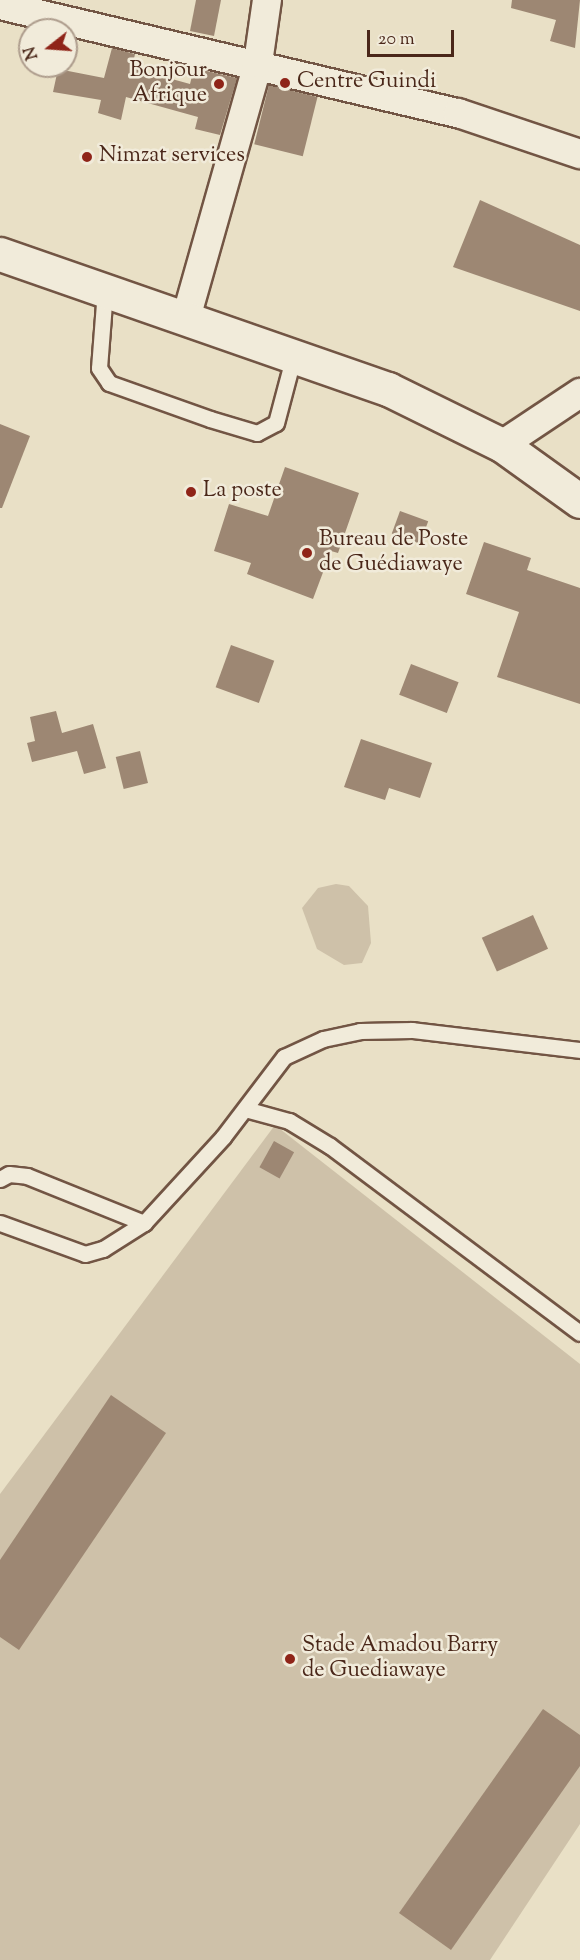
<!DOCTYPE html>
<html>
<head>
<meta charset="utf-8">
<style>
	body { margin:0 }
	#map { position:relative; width:580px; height:1960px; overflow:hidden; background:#e9e0c6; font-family:"Sorts Mill Goudy",serif }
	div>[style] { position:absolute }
	.green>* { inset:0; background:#cec1a9 }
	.building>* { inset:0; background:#9d8773; transform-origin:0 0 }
	.roads { filter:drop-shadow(2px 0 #725544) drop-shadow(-2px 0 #725544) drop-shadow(0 2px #725544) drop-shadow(0 -2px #725544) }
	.lane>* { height:15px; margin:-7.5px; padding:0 7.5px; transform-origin:7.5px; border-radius:7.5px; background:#f1ebda }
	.street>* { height:28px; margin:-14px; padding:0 14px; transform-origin:14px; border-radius:14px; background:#f1ebda }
	.secondary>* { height:33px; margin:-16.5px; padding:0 16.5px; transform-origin:16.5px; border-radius:16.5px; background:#f1ebda }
	.dots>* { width:16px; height:16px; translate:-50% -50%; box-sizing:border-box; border:3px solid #f1ebda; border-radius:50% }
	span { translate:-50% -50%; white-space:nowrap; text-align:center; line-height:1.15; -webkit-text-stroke:5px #f1ebda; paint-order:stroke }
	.poi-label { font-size:22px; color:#4a2719 }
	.right { translate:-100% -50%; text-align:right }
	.left { translate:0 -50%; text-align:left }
	.north { position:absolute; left:18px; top:18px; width:60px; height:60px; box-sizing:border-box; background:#f1ebda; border:2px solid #ae9d8d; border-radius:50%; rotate:253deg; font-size:16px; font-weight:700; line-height:24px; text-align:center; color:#4a2719 }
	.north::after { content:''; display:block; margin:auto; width:21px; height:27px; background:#8f2418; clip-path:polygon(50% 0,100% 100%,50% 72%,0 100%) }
	.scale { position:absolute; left:367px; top:30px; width:87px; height:27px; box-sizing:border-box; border:3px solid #4a2719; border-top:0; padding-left:8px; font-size:18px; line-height:21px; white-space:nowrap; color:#4a2719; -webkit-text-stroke:4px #f1ebda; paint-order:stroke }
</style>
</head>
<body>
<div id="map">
	<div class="green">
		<i style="clip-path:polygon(336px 884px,349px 886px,368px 906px,371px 943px,362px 963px,344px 965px,317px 949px,302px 908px,318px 888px)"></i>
		<i style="clip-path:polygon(275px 1125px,580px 1364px,580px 1824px,490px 1960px,0 1960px,0 1494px)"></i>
	</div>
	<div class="building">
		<i style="clip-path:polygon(196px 0,221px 0,214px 36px,190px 31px)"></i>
		<i style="clip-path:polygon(512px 0,580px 0,575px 48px,550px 41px,556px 20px,511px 8px)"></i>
		<i style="clip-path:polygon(112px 48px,135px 54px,132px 68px,190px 84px,194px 68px,237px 78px,220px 135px,195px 129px,198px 117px,126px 97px,121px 120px,98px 113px,101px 100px,53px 92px,58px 69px,104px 78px)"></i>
		<i style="left:269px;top:85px;width:50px;height:61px;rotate:14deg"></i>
		<i style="clip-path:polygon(480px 200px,580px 245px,580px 311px,453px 267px)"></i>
		<i style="clip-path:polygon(0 424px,30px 436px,2px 508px,0 508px)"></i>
		<i style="clip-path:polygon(285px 467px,359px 493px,338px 553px,331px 551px,313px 599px,247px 574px,251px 563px,214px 551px,229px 504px,268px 516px)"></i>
		<i style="left:400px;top:511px;width:30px;height:24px;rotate:20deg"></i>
		<i style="clip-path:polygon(484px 542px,531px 558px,527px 570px,580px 588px,580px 704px,497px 677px,519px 612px,466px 594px)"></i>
		<i style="left:231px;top:645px;width:46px;height:45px;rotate:20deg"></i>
		<i style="left:411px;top:664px;width:51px;height:33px;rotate:21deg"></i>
		<i style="clip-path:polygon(56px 711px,62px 733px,93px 724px,106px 768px,84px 774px,77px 751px,32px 762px,27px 743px,35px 741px,30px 717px)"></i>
		<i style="clip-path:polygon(361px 739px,432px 763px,420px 798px,389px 788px,385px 800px,344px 787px)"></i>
		<i style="left:140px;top:751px;width:33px;height:25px;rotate:76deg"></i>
		<i style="left:533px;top:915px;width:37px;height:56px;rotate:66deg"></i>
		<i style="left:274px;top:1141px;width:23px;height:30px;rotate:29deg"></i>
		<i style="clip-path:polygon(111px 1395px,166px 1433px,19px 1650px,0 1637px,0 1560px)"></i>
		<i style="clip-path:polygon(543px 1709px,580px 1735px,580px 1766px,451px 1950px,399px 1913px)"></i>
	</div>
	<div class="roads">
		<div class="lane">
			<i style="left:105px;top:290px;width:78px;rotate:94.4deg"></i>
			<i style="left:99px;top:368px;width:18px;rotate:56deg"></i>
			<i style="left:109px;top:383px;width:107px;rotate:19.6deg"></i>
			<i style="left:210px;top:419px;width:49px;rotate:16.6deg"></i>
			<i style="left:257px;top:433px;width:21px;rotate:-28deg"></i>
			<i style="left:276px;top:423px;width:70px;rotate:-75.2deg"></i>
			<i style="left:245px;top:1109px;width:46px;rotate:15.3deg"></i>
			<i style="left:289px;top:1121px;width:48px;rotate:31.4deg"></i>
			<i style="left:330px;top:1146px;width:312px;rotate:36.8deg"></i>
			<i style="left:0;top:1179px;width:10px;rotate:-29deg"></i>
			<i style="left:9px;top:1174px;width:18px;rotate:6deg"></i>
			<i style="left:27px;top:1176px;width:126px;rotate:21.9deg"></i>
			<i style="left:144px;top:1223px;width:117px;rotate:-47.4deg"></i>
			<i style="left:223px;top:1137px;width:101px;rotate:-52.7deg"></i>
			<i style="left:284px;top:1057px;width:43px;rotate:-24.8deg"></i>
			<i style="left:323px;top:1039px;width:38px;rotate:-12deg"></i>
			<i style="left:360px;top:1031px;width:52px;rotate:-1.1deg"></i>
			<i style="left:412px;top:1030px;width:169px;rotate:6.8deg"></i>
			<i style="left:0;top:1223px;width:90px;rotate:20deg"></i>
			<i style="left:85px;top:1254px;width:19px;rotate:-16deg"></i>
			<i style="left:103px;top:1249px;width:49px;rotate:-32.4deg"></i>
		</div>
		<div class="street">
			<i style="left:0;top:5px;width:471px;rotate:13.3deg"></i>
			<i style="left:458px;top:113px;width:129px;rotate:18.6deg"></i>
			<i style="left:186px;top:318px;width:265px;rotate:-74.2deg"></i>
			<i style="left:258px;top:63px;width:64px;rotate:-81.9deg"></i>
			<i style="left:502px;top:445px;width:94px;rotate:-33.7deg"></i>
		</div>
		<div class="secondary">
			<i style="left:0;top:254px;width:411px;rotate:19.2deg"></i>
			<i style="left:388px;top:389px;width:127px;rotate:26.2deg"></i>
			<i style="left:502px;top:445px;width:96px;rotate:35.7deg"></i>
		</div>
	</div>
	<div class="dots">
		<i style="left:285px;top:83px;background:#8f2418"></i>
		<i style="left:219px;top:84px;background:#8f2418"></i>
		<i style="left:87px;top:157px;background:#8f2418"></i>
		<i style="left:191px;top:492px;background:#8f2418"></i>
		<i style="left:307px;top:553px;background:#8f2418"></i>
		<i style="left:290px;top:1659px;background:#8f2418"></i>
	</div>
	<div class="poi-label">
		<span class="right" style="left:207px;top:84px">Bonjour<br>Afrique</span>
		<span class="left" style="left:297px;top:83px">Centre Guindi</span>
		<span class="left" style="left:99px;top:157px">Nimzat services</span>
		<span class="left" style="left:203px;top:492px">La poste</span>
		<span class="left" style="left:319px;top:553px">Bureau de Poste<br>de Guédiawaye</span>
		<span class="left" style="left:302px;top:1659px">Stade Amadou Barry<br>de Guediawaye</span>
	</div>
	<div class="north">N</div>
	<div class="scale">20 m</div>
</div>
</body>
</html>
